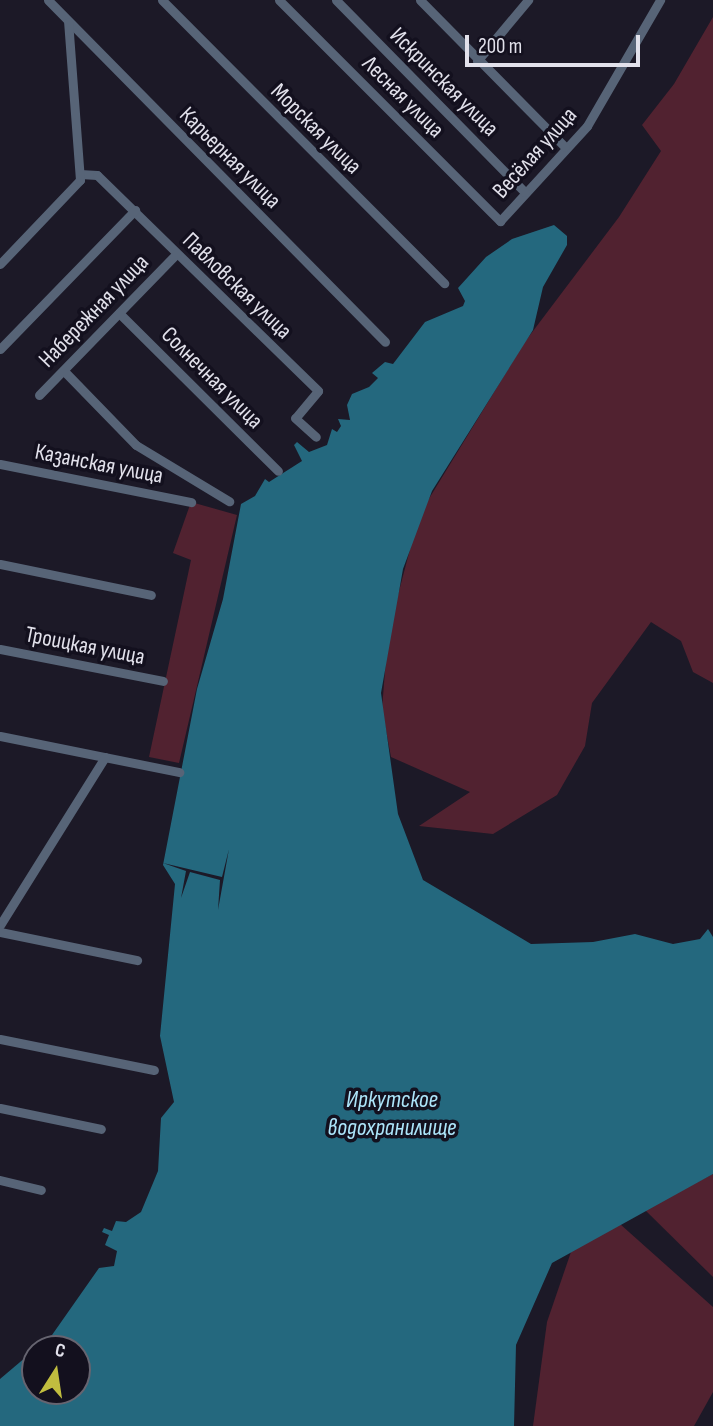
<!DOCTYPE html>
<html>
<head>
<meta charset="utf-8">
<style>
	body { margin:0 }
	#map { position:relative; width:713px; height:1426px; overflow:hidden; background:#1c1927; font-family:"Sofia Sans Condensed",sans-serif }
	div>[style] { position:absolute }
	.green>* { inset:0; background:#512230 }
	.water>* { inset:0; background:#24687e }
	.pier>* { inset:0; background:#1c1927 }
	.minor>* { height:9px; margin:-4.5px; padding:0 4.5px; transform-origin:4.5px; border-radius:4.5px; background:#576477 }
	span { translate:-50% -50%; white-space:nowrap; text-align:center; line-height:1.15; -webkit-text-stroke:7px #13101e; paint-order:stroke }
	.street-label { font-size:23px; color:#e2e1eb }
	.water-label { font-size:24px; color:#ade5fa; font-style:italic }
	.north { position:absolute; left:21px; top:1335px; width:70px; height:70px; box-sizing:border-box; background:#13101e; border:2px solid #666470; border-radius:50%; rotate:12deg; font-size:19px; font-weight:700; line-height:28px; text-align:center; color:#e2e1eb }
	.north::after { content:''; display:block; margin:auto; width:24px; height:32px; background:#c1bd3f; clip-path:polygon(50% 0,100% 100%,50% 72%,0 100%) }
	.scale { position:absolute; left:465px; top:35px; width:175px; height:32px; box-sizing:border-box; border:4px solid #e2e1eb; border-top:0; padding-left:9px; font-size:21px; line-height:24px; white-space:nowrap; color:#e2e1eb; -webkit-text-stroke:5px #13101e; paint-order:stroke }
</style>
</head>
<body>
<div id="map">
	<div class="green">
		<i style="clip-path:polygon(713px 17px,713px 683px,693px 672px,681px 641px,651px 622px,592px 703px,585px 746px,557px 795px,493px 834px,419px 826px,470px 792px,391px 757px,382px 709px,388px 633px,419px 515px,524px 343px,619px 217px,661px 151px,642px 125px,674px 84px)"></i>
		<i style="clip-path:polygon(191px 502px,237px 515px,179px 763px,149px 757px,191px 560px,173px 553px)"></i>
		<i style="clip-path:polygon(713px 1174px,713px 1277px,644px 1209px)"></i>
		<i style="clip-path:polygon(620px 1224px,713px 1307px,713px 1392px,694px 1426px,533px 1426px,547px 1322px,572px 1249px)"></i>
	</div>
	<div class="water">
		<i style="clip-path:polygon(evenodd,554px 225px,567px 236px,567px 245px,543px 287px,533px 330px,432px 491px,403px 569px,381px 693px,398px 814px,423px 880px,531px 944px,593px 942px,635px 934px,673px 944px,700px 939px,708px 929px,713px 937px,713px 1174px,552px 1263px,516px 1345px,514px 1426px,0 1426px,0 1379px,52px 1335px,99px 1268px,114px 1266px,117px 1251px,105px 1245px,109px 1235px,102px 1232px,104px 1228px,112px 1231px,116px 1221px,126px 1222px,141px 1212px,158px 1171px,161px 1118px,174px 1102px,160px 1036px,175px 884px,163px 865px,197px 689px,223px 599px,241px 504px,255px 496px,265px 479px,269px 482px,302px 461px,294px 445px,297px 442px,309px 452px,327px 445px,332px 429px,337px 432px,341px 426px,338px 419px,350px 420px,347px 405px,352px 394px,369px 387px,378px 378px,372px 373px,385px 362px,393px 364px,425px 322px,463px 306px,465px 301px,458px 288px,486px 257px,512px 239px,554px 225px,35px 1349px,77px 1349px,77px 1391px,35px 1391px,35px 1349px)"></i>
	</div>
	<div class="pier">
		<i style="clip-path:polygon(229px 849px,218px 910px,220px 880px,190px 872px,181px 898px,186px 871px,163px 863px,222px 877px)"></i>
	</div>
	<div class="minor">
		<i style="left:48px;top:0;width:480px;rotate:45.4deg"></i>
		<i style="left:162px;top:0;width:400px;rotate:45.1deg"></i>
		<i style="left:279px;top:0;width:313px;rotate:45deg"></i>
		<i style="left:500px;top:221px;width:129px;rotate:-47.5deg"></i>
		<i style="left:587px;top:126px;width:146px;rotate:-59.9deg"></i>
		<i style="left:336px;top:0;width:269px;rotate:45.5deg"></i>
		<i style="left:420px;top:0;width:206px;rotate:45.4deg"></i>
		<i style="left:477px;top:61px;width:80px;rotate:-50.1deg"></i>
		<i style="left:80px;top:174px;width:17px;rotate:3deg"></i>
		<i style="left:97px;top:175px;width:309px;rotate:44.3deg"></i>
		<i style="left:318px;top:391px;width:35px;rotate:130deg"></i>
		<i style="left:295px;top:418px;width:28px;rotate:42deg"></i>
		<i style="left:0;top:264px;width:116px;rotate:-46.4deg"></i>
		<i style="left:80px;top:180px;width:158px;rotate:-94.3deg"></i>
		<i style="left:119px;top:313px;width:224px;rotate:44.8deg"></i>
		<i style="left:0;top:349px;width:194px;rotate:-45.8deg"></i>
		<i style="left:64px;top:371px;width:103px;rotate:45.8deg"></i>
		<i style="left:136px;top:445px;width:109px;rotate:31.1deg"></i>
		<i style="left:39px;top:395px;width:197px;rotate:-45.8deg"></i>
		<i style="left:0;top:464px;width:195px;rotate:11.3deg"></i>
		<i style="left:0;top:564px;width:154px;rotate:11.6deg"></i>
		<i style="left:0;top:649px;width:166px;rotate:11.1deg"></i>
		<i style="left:0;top:736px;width:183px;rotate:11.4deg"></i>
		<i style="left:0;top:925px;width:198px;rotate:-58deg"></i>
		<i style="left:0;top:932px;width:140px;rotate:11.6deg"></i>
		<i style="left:0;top:1039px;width:157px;rotate:11.4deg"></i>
		<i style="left:0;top:1108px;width:103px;rotate:11.7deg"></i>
		<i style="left:0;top:1180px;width:42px;rotate:13.7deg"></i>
	</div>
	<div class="street-label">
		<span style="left:444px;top:82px;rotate:45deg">Искринская улица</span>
		<span style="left:403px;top:97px;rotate:45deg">Лесная улица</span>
		<span style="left:316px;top:129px;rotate:45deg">Морская улица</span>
		<span style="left:535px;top:153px;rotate:-48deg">Весёлая улица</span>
		<span style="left:230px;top:158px;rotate:45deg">Карьерная улица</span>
		<span style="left:237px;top:286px;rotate:44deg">Павловская улица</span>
		<span style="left:94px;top:311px;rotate:-46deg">Набережная улица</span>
		<span style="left:212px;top:378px;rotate:45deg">Солнечная улица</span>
		<span style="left:99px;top:464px;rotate:11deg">Казанская улица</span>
		<span style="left:85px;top:646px;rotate:11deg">Троицкая улица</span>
	</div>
	<div class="water-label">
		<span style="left:392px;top:1114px">Иркутское<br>водохранилище</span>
	</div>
	<div class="north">С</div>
	<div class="scale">200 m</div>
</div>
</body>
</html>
